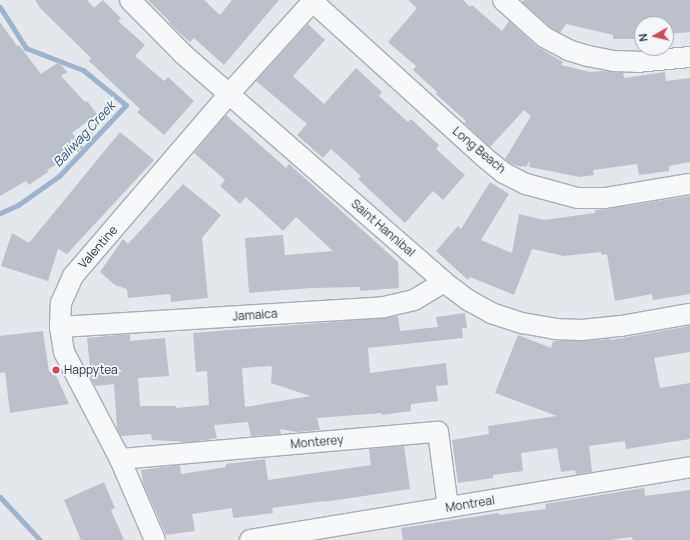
<!DOCTYPE html>
<html>
<head>
<meta charset="utf-8">
<style>
	body { margin:0 }
	#map { position:relative; width:690px; height:540px; overflow:hidden; background:#e4e7ec; font-family:Manrope,sans-serif }
	div>[style] { position:absolute }
	.stream>* { height:5px; margin:-2.5px; padding:0 2.5px; transform-origin:2.5px; border-radius:2.5px; background:#9fb4cc }
	.building>* { inset:0; background:#bbc0ca }
	.roads { filter:drop-shadow(1px 0 #a9aeb7) drop-shadow(-1px 0 #a9aeb7) drop-shadow(0 1px #a9aeb7) drop-shadow(0 -1px #a9aeb7) }
	.street>* { height:20px; margin:-10px; padding:0 10px; transform-origin:10px; border-radius:10px; background:#f7f8fa }
	.dots>* { width:11px; height:11px; translate:-50% -50%; box-sizing:border-box; border:2px solid #f4f6f9; border-radius:50% }
	span { translate:-50% -50%; white-space:nowrap; text-align:center; line-height:1.15; -webkit-text-stroke:3.5px #f4f6f9; paint-order:stroke }
	.street-label { font-size:12px; color:#2b3445 }
	.poi-label { font-size:12px; color:#2b3445 }
	.left { translate:0 -50%; text-align:left }
	.water-label { font-size:13px; color:#34527a; font-style:italic }
	.north { position:absolute; left:634px; top:16px; width:40px; height:40px; box-sizing:border-box; background:#f4f6f9; border:1px solid #a4a8b1; border-radius:50%; rotate:262deg; font-size:11px; font-weight:700; line-height:16px; text-align:center; color:#2b3445 }
	.north::after { content:''; display:block; margin:auto; width:14px; height:18px; background:#d1495b; clip-path:polygon(50% 0,100% 100%,50% 72%,0 100%) }
</style>
</head>
<body>
<div id="map">
	<div class="stream">
		<i style="left:0;top:7px;width:49px;rotate:57.6deg"></i>
		<i style="left:26px;top:48px;width:61px;rotate:21.1deg"></i>
		<i style="left:83px;top:70px;width:55px;rotate:39.1deg"></i>
		<i style="left:126px;top:105px;width:98px;rotate:133.3deg"></i>
		<i style="left:59px;top:176px;width:50px;rotate:144.7deg"></i>
		<i style="left:18px;top:205px;width:20px;rotate:156deg"></i>
		<i style="left:0;top:497px;width:59px;rotate:47.1deg"></i>
	</div>
	<div class="building">
		<i style="clip-path:polygon(35px 0,87px 0,94px 8px,103px 0,121px 18px,118px 21px,145px 45px,135px 56px,164px 81px,168px 77px,194px 101px,164px 135px,137px 112px,140px 109px,89px 61px,91px 58px,40px 8px)"></i>
		<i style="clip-path:polygon(148px 0,204px 0,220px 15px,232px 0,279px 0,224px 65px,194px 38px,190px 42px,169px 23px,170px 22px)"></i>
		<i style="clip-path:polygon(408px 0,463px 0,470px 7px,472px 5px,502px 31px,509px 21px,536px 46px,563px 62px,561px 65px,590px 72px,602px 71px,623px 73px,624px 78px,665px 72px,666px 81px,690px 78px,690px 162px,669px 166px,669px 171px,639px 175px,637px 164px,593px 170px,594px 175px,580px 177px,529px 167px,530px 160px,526px 167px,522px 166px,521px 167px,510px 163px,505px 159px,531px 116px,524px 110px,490px 147px,464px 123px,466px 121px,436px 94px,437px 92px,413px 70px,416px 66px,388px 42px,417px 8px)"></i>
		<i style="clip-path:polygon(524px 0,690px 0,690px 32px,666px 34px,666px 24px,640px 24px,640px 39px,613px 39px,613px 35px,566px 24px,560px 33px,551px 28px,522px 2px)"></i>
		<i style="clip-path:polygon(0 22px,17px 46px,19px 45px,41px 74px,59px 62px,67px 72px,61px 76px,85px 102px,87px 101px,97px 114px,72px 133px,84px 148px,47px 170px,48px 172px,29px 185px,26px 181px,0 196px)"></i>
		<i style="clip-path:polygon(308px 24px,325px 40px,293px 76px,324px 104px,356px 68px,382px 92px,379px 96px,408px 122px,411px 119px,439px 145px,436px 149px,465px 175px,443px 200px,433px 191px,405px 223px,358px 179px,361px 176px,331px 149px,323px 158px,297px 135px,307px 124px,256px 81px)"></i>
		<i style="clip-path:polygon(226px 115px,286px 168px,289px 164px,398px 262px,399px 288px,360px 291px,360px 287px,311px 288px,249px 293px,245px 238px,283px 235px,285px 255px,333px 251px,296px 217px,283px 231px,246px 197px,240px 204px,220px 186px,225px 180px,194px 153px)"></i>
		<i style="clip-path:polygon(120px 132px,154px 160px,67px 254px,58px 249px,48px 281px,1px 266px,12px 233px,29px 243px)"></i>
		<i style="clip-path:polygon(490px 182px,509px 194px,481px 240px,512px 253px,519px 214px,544px 220px,595px 213px,595px 210px,607px 209px,690px 196px,690px 294px,653px 300px,652px 294px,615px 301px,607px 254px,602px 255px,601px 252px,564px 256px,532px 249px,514px 295px,470px 277px,468px 280px,436px 251px,458px 226px,461px 229px)"></i>
		<i style="clip-path:polygon(183px 184px,221px 215px,202px 238px,208px 298px,171px 302px,170px 294px,128px 298px,127px 289px,115px 285px,100px 272px,123px 239px,128px 244px)"></i>
		<i style="clip-path:polygon(evenodd,465px 313px,467px 328px,462px 328px,463px 338px,368px 348px,370px 373px,446px 363px,448px 385px,436px 386px,438px 401px,411px 404px,411px 411px,382px 415px,382px 413px,317px 418px,320px 430px,297px 432px,280px 429px,281px 434px,251px 436px,248px 422px,214px 425px,217px 438px,206px 440px,190px 442px,152px 440px,151px 434px,121px 436px,117px 428px,114px 384px,95px 386px,91px 378px,87px 338px,130px 334px,130px 341px,165px 338px,169px 376px,138px 378px,140px 406px,176px 406px,176px 408px,209px 405px,207px 371px,196px 372px,193px 333px,385px 318px,398px 316px,400px 331px,438px 327px,436px 317px,465px 313px,269px 366px,272px 367px,271px 383px,310px 396px,245px 407px,242px 368px,269px 366px)"></i>
		<i style="clip-path:polygon(690px 326px,690px 352px,654px 358px,660px 388px,690px 383px,690px 439px,626px 449px,625px 441px,589px 446px,592px 472px,576px 474px,575px 470px,561px 472px,557px 448px,521px 453px,523px 471px,493px 475px,493px 478px,458px 483px,452px 440px,489px 434px,488px 426px,557px 416px,495px 393px,518px 335px,551px 348px,553px 341px,583px 341px,611px 339px,611px 340px)"></i>
		<i style="clip-path:polygon(43px 331px,49px 372px,54px 371px,69px 404px,10px 413px,5px 372px,0 373px,0 336px)"></i>
		<i style="clip-path:polygon(404px 446px,410px 489px,324px 502px,324px 501px,272px 508px,273px 513px,233px 518px,232px 508px,192px 514px,195px 531px,166px 535px,143px 483px,141px 470px,180px 465px,181px 474px,226px 467px,226px 464px,265px 459px,268px 480px,371px 465px,369px 449px)"></i>
		<i style="clip-path:polygon(104px 482px,115px 508px,111px 510px,124px 540px,81px 540px,64px 500px)"></i>
		<i style="clip-path:polygon(644px 488px,645px 496px,690px 490px,690px 540px,633px 540px,632px 537px,611px 540px,403px 540px,401px 528px,499px 513px,499px 515px,546px 509px,545px 504px)"></i>
	</div>
	<div class="roads">
		<div class="street">
			<i style="left:130px;top:0;width:76px;rotate:45.5deg"></i>
			<i style="left:183px;top:54px;width:347px;rotate:41.1deg"></i>
			<i style="left:444px;top:282px;width:30px;rotate:37deg"></i>
			<i style="left:468px;top:300px;width:26px;rotate:29deg"></i>
			<i style="left:491px;top:313px;width:33px;rotate:18deg"></i>
			<i style="left:522px;top:323px;width:34px;rotate:10deg"></i>
			<i style="left:555px;top:329px;width:27px;rotate:2deg"></i>
			<i style="left:582px;top:330px;width:39px;rotate:-6deg"></i>
			<i style="left:621px;top:326px;width:70px;rotate:-9.9deg"></i>
			<i style="left:311px;top:0;width:234px;rotate:42.2deg"></i>
			<i style="left:484px;top:157px;width:26px;rotate:39deg"></i>
			<i style="left:504px;top:173px;width:25px;rotate:27deg"></i>
			<i style="left:526px;top:184px;width:54px;rotate:15.1deg"></i>
			<i style="left:578px;top:198px;width:27px"></i>
			<i style="left:605px;top:198px;width:86px;rotate:-9.4deg"></i>
			<i style="left:503px;top:0;width:55px;rotate:42.1deg"></i>
			<i style="left:544px;top:37px;width:27px;rotate:28deg"></i>
			<i style="left:568px;top:50px;width:21px;rotate:17deg"></i>
			<i style="left:588px;top:56px;width:25px;rotate:11deg"></i>
			<i style="left:613px;top:61px;width:24px;rotate:2deg"></i>
			<i style="left:637px;top:62px;width:53px;rotate:-5.4deg"></i>
			<i style="left:60px;top:327px;width:325px;rotate:-3.5deg"></i>
			<i style="left:384px;top:307px;width:31px;rotate:-13deg"></i>
			<i style="left:414px;top:300px;width:35px;rotate:-31deg"></i>
			<i style="left:120px;top:459px;width:319px;rotate:-4.9deg"></i>
			<i style="left:438px;top:432px;width:76px;rotate:82.4deg"></i>
			<i style="left:155px;top:540px;width:88px;rotate:-113.4deg"></i>
			<i style="left:120px;top:459px;width:121px;rotate:-117.6deg"></i>
			<i style="left:64px;top:352px;width:25px;rotate:-99deg"></i>
			<i style="left:60px;top:327px;width:24px;rotate:-88deg"></i>
			<i style="left:61px;top:303px;width:30px;rotate:-66deg"></i>
			<i style="left:73px;top:276px;width:240px;rotate:-49.4deg"></i>
			<i style="left:229px;top:94px;width:125px;rotate:-47.9deg"></i>
			<i style="left:250px;top:540px;width:446px;rotate:-9.4deg"></i>
		</div>
	</div>
	<div class="dots">
		<i style="left:56px;top:370px;background:#d1495b"></i>
	</div>
	<div class="street-label">
		<span style="left:479px;top:150px;rotate:40deg">Long Beach</span>
		<span style="left:383px;top:228px;rotate:41deg">Saint Hannibal</span>
		<span style="left:98px;top:247px;rotate:-49deg">Valentine</span>
		<span style="left:255px;top:315px;rotate:-4deg">Jamaica</span>
		<span style="left:317px;top:442px;rotate:-5deg">Monterey</span>
		<span style="left:470px;top:504px;rotate:-9deg">Montreal</span>
	</div>
	<div class="poi-label">
		<span class="left" style="left:64px;top:370px">Happytea</span>
	</div>
	<div class="water-label">
		<span style="left:84px;top:134px;rotate:-47deg">Baliwag Creek</span>
	</div>
	<div class="north">N</div>
</div>
</body>
</html>
